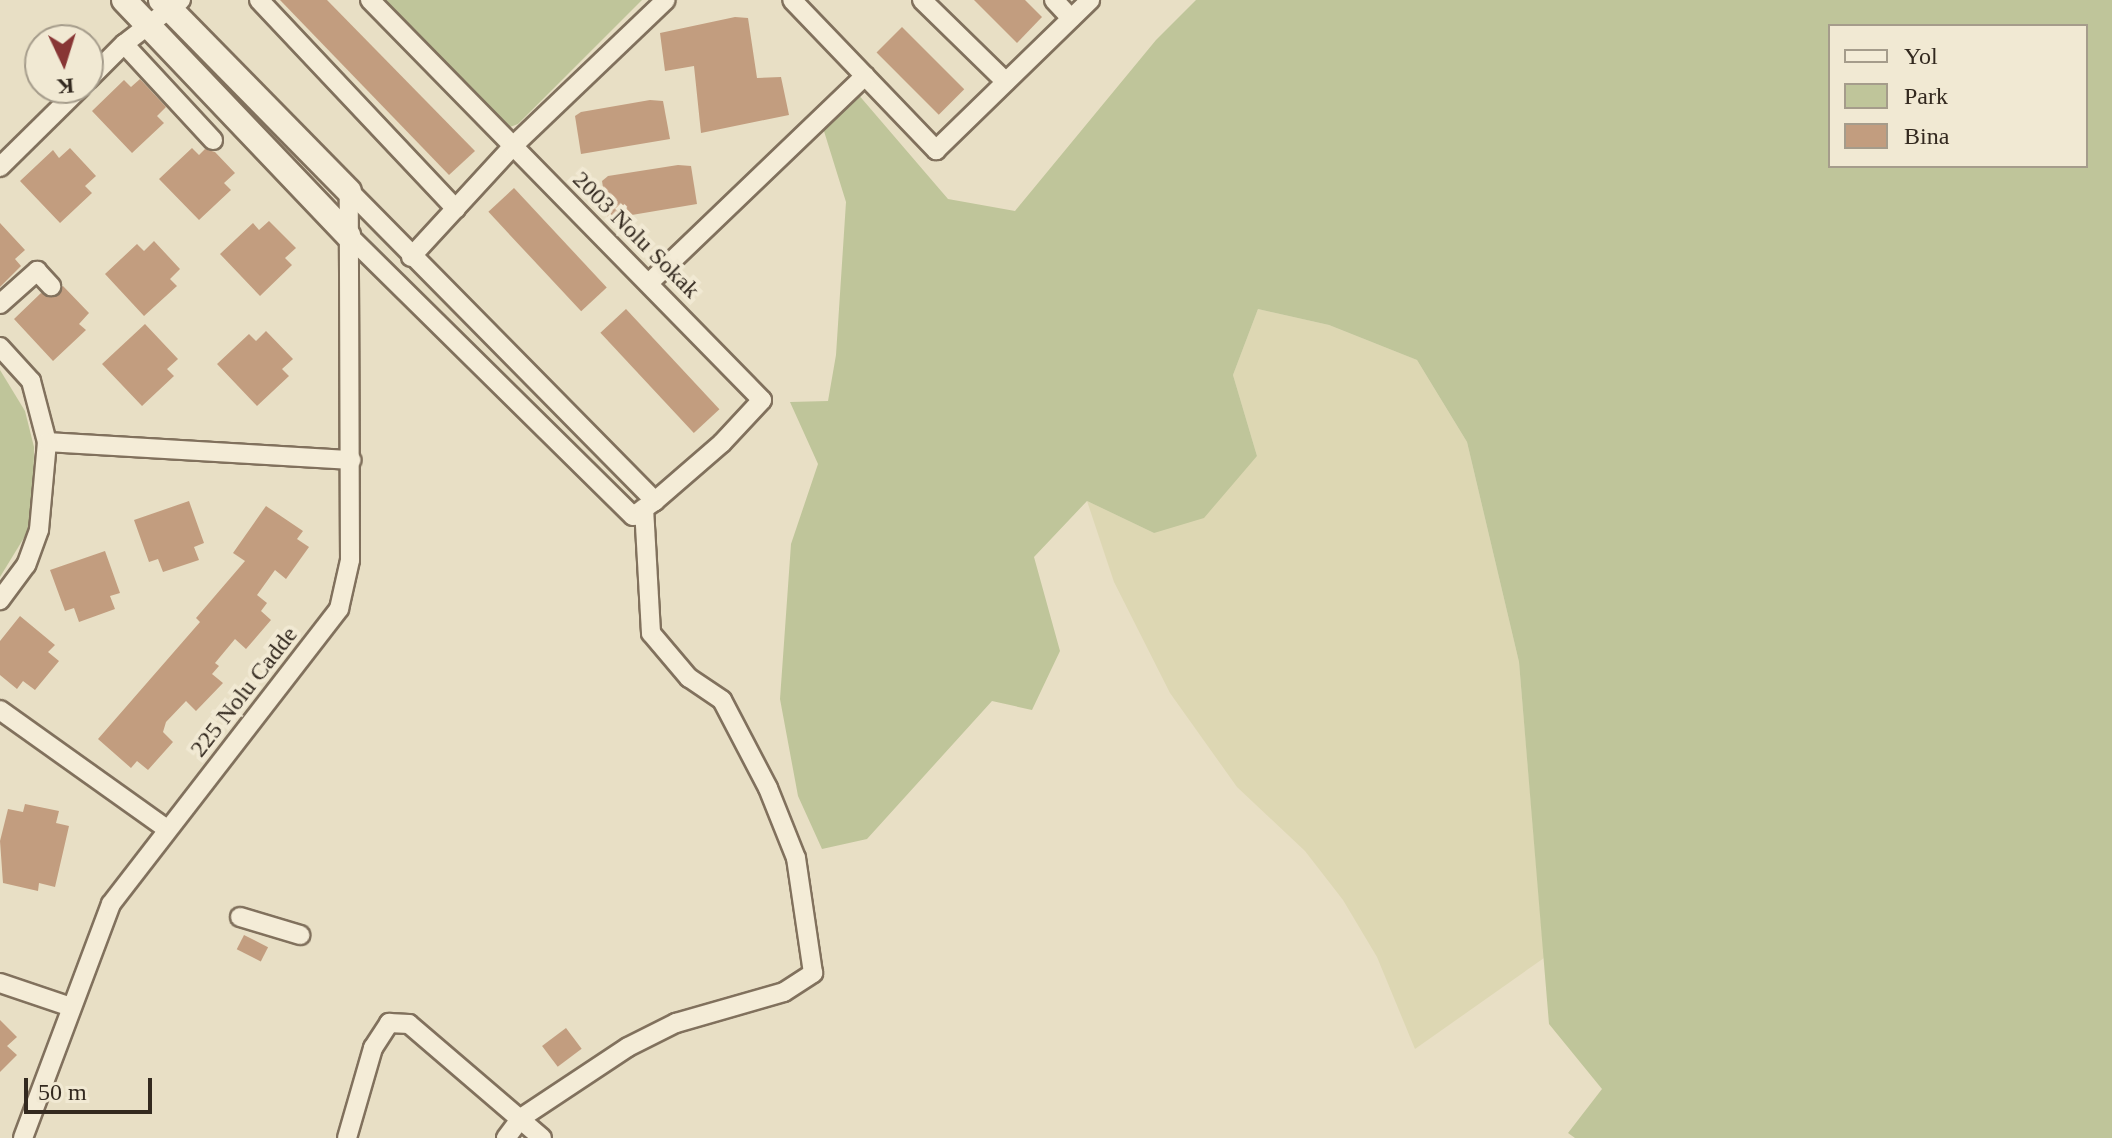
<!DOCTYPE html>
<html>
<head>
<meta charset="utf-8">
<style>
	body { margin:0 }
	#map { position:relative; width:2112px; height:1138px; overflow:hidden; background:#e8dfc5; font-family:Georgia,serif }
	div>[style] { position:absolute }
	.farmland>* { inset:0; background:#ddd7b3 }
	.green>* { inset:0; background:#bfc59a }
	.building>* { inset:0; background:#c29d7f; transform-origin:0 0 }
	.roads { filter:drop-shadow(2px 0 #81715d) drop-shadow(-2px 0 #81715d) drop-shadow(0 2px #81715d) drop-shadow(0 -2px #81715d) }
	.street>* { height:18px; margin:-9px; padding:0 9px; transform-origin:9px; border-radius:9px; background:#f4ecd7 }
	.secondary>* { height:24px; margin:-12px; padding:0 12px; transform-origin:12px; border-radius:12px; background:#f4ecd7 }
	span { translate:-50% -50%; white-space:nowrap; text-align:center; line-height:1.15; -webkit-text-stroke:8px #f1e9d3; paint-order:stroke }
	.street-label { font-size:24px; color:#33291f }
	.legend { position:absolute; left:1828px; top:24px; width:260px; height:144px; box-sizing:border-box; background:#f1e9d3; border:2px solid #a59c8b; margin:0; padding:10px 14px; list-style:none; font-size:24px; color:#33291f }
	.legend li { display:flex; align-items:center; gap:16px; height:40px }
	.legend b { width:40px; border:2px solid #a59c8b }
	.north { position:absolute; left:24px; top:24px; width:80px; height:80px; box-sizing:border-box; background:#f1e9d3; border:2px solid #a59c8b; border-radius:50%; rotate:176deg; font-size:22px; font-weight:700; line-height:32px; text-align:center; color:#33291f }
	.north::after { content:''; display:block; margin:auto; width:28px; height:36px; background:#883635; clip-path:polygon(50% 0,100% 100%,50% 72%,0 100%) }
	.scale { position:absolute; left:24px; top:1078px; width:128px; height:36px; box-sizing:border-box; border:4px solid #33291f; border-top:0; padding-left:10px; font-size:24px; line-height:28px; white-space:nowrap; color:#33291f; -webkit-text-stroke:6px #f1e9d3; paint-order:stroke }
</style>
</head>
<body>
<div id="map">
	<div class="farmland">
		<i style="clip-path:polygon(1258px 309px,1329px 325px,1417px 360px,1467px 442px,1519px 662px,1544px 958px,1415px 1049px,1377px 957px,1343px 900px,1305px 851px,1237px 787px,1170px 693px,1114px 582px,1087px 501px,1154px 533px,1257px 456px,1233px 375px)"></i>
	</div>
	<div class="green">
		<i style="clip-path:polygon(382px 0,642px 0,518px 124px,510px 127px)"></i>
		<i style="clip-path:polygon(evenodd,1196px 0,2112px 0,2112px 1138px,1575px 1138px,1568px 1133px,1602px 1089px,1549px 1024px,1519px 662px,1467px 442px,1417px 360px,1329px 325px,1258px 309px,1233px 375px,1257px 456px,1204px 518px,1154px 533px,1087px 501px,1034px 557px,1060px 651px,1032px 710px,992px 701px,867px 839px,822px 849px,798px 796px,780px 699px,791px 544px,818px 464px,790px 402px,828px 401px,836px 355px,846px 202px,823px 128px,857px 93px,948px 199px,1015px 211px,1156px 40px,1196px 0,1830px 26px,2086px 26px,2086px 166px,1830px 166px,1830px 26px)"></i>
		<i style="clip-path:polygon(0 370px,25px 411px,34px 447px,33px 523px,0 577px)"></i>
	</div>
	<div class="building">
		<i style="clip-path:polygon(280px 0,327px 0,475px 151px,449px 175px)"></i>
		<i style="clip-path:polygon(974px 0,1025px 0,1042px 17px,1017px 43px)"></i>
		<i style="clip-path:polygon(735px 17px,748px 18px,757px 78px,781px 77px,789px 115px,701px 133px,694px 66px,665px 71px,660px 33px)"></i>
		<i style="left:902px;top:27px;width:88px;height:36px;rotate:45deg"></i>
		<i style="clip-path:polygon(140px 79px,166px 107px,157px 116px,164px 123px,132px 153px,92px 111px,124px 80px,131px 87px)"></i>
		<i style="clip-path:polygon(650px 100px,663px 101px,670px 139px,581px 154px,575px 116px,581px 112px)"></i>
		<i style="clip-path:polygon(70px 148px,96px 176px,85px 186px,92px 193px,60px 223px,20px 181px,53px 150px,59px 158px)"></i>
		<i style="clip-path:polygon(192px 148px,199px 155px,205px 149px,215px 152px,235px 173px,224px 183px,231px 190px,199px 220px,159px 179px)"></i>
		<i style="clip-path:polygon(678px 165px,691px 166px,697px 204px,608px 219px,602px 181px,608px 176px)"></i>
		<i style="left:514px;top:188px;width:136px;height:35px;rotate:47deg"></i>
		<i style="clip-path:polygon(269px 221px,296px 248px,285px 258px,292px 265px,260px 296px,220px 254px,253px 223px,259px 230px)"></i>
		<i style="clip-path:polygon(0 223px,25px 250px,15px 259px,21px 266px,0 287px)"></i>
		<i style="clip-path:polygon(154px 241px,180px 269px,170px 279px,177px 286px,144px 316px,105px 274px,137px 244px,144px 251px)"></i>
		<i style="clip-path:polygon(63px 286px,89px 313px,79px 324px,86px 330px,53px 361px,14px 319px,41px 293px,54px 297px)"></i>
		<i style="left:626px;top:309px;width:137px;height:35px;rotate:47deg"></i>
		<i style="clip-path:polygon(145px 324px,178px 359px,167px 369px,174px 376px,142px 406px,102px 364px)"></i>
		<i style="clip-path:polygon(266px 331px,293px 359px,282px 369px,289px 376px,257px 406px,217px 364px,249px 334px,256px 341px)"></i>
		<i style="clip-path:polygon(189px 501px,204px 543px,194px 547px,199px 560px,163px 572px,158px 559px,149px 562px,134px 520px)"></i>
		<i style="clip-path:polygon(266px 506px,303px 531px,297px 539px,309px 547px,286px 579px,275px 570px,257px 595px,267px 603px,261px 611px,271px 620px,246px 649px,235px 639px,215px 663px,219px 666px,212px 674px,223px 683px,196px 711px,186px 701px,166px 722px,163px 732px,173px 742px,148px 770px,137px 761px,131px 768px,98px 739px,200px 622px,196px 618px,245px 561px,233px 553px)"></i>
		<i style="clip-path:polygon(105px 551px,120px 593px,110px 596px,115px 609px,79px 622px,74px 608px,65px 611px,50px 570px)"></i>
		<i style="clip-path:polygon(20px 616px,55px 645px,48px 652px,59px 661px,35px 690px,23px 681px,17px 689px,0 675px,0 641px)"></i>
		<i style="clip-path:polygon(25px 804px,59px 811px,56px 823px,69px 826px,55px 887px,39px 883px,38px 891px,3px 883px,0 841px,8px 809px,23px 812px)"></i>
		<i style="left:244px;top:935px;width:27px;height:16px;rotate:27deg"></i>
		<i style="clip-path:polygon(0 1020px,17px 1037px,7px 1046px,17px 1055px,0 1072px)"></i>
		<i style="left:566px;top:1028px;width:26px;height:30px;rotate:53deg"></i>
	</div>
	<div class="roads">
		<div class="street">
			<i style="left:259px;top:0;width:287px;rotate:46.7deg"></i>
			<i style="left:370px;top:0;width:560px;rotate:45.58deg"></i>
			<i style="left:762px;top:400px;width:59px;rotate:132.9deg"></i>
			<i style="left:722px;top:443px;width:89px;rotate:139.1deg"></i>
			<i style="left:922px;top:0;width:117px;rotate:44.3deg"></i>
			<i style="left:1054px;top:0;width:25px;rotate:47deg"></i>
			<i style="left:124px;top:44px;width:131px;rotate:47.2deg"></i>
			<i style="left:865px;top:76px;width:103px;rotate:46.2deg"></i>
			<i style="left:936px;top:150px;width:215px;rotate:-44.2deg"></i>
			<i style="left:88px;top:80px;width:51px;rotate:-45deg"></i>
			<i style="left:124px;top:44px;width:72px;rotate:-37.7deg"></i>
			<i style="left:0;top:167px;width:112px;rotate:-44.6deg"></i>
			<i style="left:348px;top:235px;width:400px;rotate:44.6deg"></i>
			<i style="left:633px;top:516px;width:27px;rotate:-34deg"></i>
			<i style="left:655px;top:501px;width:436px;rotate:-134.6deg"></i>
			<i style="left:411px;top:257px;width:151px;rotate:-47.4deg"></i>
			<i style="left:513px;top:146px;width:211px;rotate:-43.7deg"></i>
			<i style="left:650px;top:282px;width:298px;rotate:-43.8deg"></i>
			<i style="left:865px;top:76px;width:105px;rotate:-133.8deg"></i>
			<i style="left:0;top:304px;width:50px;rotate:-41.7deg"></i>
			<i style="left:37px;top:271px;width:21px;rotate:47deg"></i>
			<i style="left:0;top:347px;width:46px;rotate:47.6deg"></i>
			<i style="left:31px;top:381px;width:63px;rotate:75.3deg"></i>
			<i style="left:47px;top:442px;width:88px;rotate:95.2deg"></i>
			<i style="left:39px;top:530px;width:37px;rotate:110deg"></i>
			<i style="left:26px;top:565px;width:44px;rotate:126.6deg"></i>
			<i style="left:47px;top:442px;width:305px;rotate:3.4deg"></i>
			<i style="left:0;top:710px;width:205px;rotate:35.5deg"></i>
			<i style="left:240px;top:917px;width:63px;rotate:16.7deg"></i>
			<i style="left:0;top:983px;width:75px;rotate:18.7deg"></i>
			<i style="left:23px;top:1138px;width:250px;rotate:-69.4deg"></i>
			<i style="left:111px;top:904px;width:373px;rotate:-52.3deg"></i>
			<i style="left:339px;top:609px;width:50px;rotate:-77.3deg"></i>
			<i style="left:350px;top:560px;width:369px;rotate:-90.2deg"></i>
			<i style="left:347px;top:1138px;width:94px;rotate:-73.9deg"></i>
			<i style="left:373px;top:1048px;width:30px;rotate:-57deg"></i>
			<i style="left:389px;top:1023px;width:20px;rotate:3deg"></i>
			<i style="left:409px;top:1024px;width:175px;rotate:40.6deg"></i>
			<i style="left:506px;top:1138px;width:25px;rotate:-53deg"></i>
			<i style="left:521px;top:1118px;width:128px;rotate:-33.6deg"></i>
			<i style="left:628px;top:1047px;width:54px;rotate:-26.6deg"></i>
			<i style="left:676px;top:1023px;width:112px;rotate:-16deg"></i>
			<i style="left:784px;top:992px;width:35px;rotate:-33deg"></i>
			<i style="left:813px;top:973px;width:116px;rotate:-98.4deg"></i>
			<i style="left:796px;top:858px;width:75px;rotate:-111.8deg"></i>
			<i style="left:768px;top:788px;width:99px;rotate:-117.6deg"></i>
			<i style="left:722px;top:700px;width:40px;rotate:-146deg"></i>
			<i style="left:689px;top:678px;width:59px;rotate:-130.2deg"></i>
			<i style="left:651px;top:633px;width:125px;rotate:-93.2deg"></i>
		</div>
		<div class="secondary">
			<i style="left:124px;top:0;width:325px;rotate:46.4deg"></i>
			<i style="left:161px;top:0;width:268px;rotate:45.5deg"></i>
		</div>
	</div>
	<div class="street-label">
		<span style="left:636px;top:235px;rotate:45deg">2003 Nolu Sokak</span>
		<span style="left:244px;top:692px;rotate:-52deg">225 Nolu Cadde</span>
	</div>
	<ul class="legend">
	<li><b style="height:10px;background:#f4ecd7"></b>Yol</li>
	<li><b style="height:22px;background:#bfc59a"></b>Park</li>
	<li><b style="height:22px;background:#c29d7f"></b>Bina</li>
	</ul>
	<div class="north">K</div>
	<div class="scale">50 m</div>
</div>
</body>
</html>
